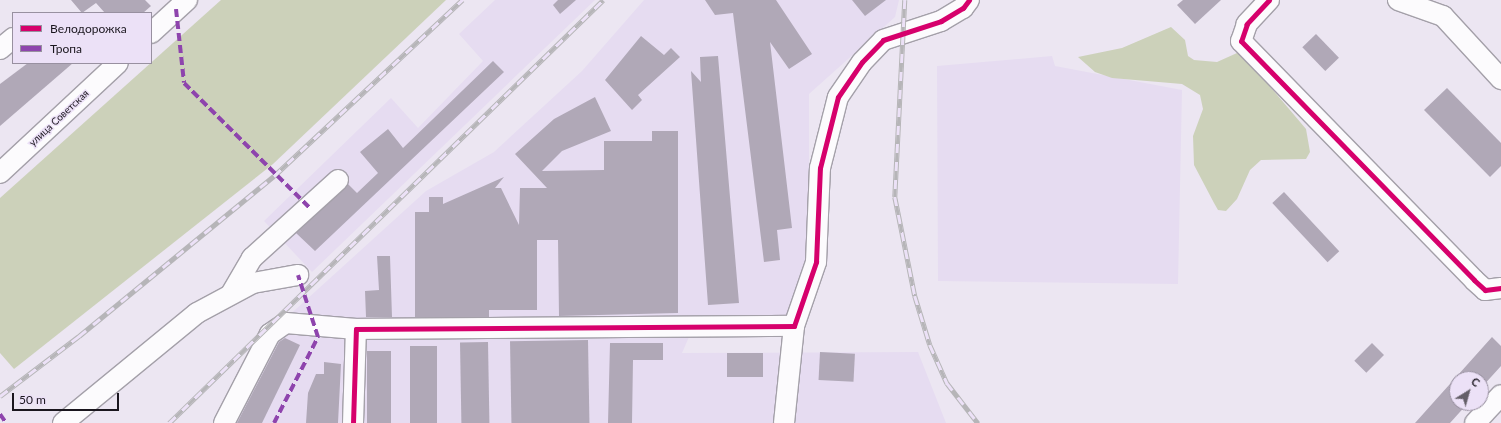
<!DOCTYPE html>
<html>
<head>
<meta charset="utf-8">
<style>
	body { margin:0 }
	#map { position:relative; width:1501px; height:423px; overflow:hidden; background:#ece6f2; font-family:Lato,sans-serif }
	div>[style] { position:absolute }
	.built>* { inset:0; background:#e6dcf1 }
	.green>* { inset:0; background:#ccd1ba }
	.building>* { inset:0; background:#b0a8b7; transform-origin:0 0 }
	.roads { filter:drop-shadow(1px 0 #a4a0a9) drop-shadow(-1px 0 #a4a0a9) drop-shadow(0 1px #a4a0a9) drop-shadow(0 -1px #a4a0a9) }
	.minor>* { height:20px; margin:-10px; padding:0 10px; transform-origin:10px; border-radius:10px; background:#fcfbfd }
	.rail>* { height:4.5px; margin-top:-2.25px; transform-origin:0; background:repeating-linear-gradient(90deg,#ece1f7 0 9px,#b6b5b8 0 18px); box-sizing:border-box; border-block:1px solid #b6b5b8 }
	.quiet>* { height:4px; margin-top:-2px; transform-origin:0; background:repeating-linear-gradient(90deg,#8e44ad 0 8px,transparent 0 12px) }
	.cycleway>* { height:5px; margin:-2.5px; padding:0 2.5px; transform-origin:2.5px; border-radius:2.5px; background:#d6006c }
	span { translate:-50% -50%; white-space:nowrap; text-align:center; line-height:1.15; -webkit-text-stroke:3px #ece1f7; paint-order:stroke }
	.street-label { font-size:10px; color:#1a161e }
	.legend { position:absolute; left:12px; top:12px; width:140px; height:52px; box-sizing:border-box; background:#ece1f7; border:1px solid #9890a0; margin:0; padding:5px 7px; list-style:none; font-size:12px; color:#1a161e }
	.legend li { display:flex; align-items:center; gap:8px; height:20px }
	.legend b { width:20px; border:1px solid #9890a0 }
	.north { position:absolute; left:1449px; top:371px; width:40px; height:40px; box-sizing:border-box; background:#ece1f7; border:1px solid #9890a0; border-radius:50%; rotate:37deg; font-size:11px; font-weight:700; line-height:16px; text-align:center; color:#1a161e }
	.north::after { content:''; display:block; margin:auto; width:14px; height:18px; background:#645f68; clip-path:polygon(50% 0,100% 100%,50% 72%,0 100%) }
	.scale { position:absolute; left:12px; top:393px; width:107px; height:18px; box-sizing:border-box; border:2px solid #1a161e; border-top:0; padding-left:5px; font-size:12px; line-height:14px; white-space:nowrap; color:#1a161e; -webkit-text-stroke:3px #ece1f7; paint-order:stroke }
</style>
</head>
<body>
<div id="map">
	<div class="built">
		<i style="clip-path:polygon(495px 0,595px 0,312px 272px,264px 221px,391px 98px,418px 128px,483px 61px,459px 34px)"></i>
		<i style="clip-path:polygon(644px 0,899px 0,895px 17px,809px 94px,809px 264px,787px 336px,689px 337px,682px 353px,918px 352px,946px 423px,219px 423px,284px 320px,426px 191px,494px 152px,582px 71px)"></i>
		<i style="clip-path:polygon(1052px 56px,1055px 66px,1182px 90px,1178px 284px,938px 281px,937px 66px)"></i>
	</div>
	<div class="green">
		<i style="clip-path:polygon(221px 0,446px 0,273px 164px,14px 369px,0 353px,0 198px)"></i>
		<i style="clip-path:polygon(1171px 27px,1185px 40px,1188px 56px,1194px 60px,1217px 62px,1237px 53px,1244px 56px,1306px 129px,1310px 152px,1306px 159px,1261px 160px,1250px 170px,1237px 199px,1226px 211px,1218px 210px,1214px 203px,1194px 165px,1193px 136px,1203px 109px,1200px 95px,1182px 84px,1112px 78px,1095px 72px,1078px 57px,1122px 48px)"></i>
	</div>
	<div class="building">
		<i style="clip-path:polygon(71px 0,145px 0,151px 6px,143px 13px,105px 13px,96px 3px,82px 13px)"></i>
		<i style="clip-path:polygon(558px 0,576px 0,560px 14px,553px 5px)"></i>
		<i style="clip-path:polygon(705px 0,776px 0,812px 54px,789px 69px,770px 42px,792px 228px,777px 230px,780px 260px,764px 262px,733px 13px,715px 15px)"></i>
		<i style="clip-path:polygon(852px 0,886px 0,865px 16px)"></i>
		<i style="clip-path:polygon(1183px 0,1221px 0,1195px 24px,1177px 5px)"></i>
		<i style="left:1316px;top:34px;width:33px;height:19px;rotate:46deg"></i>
		<i style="clip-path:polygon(641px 36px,664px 55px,671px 48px,680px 57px,638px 95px,642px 100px,632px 110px,605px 80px)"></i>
		<i style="clip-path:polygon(718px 56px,739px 303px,708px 305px,691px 71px,701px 82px,700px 57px)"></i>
		<i style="clip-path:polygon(493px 61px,504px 72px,315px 251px,296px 233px,348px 184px,357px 193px,378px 173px,360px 152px,388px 129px,403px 148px)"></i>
		<i style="clip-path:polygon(28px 63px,73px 63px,0 126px,0 84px)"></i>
		<i style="clip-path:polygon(1447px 88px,1501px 143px,1501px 166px,1490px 177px,1424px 110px)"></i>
		<i style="clip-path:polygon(595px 97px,611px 131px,562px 151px,542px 171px,604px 170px,604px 141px,652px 141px,652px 131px,678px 131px,678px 313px,559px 316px,558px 240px,537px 240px,537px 310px,489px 310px,489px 317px,415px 317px,415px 212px,429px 212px,429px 197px,443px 197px,443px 204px,504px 177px,495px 188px,501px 188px,519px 225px,520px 188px,547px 188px,515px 154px,554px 119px)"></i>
		<i style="left:1284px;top:192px;width:81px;height:16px;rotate:47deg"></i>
		<i style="clip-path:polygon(377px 256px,390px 256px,392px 317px,366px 317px,365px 291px,379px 290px)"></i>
		<i style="clip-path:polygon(1492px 337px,1501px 346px,1501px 366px,1481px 388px,1481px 379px,1457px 379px,1457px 403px,1468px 403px,1450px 423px,1415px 423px)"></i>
		<i style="clip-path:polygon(285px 338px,300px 345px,262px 423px,237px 423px,279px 342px)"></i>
		<i style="left:588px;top:340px;width:83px;height:78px;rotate:89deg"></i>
		<i style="left:488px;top:342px;width:81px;height:28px;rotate:89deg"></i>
		<i style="clip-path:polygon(610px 343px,663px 343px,663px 360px,633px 360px,632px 423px,608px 423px)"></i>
		<i style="left:1372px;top:343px;width:17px;height:25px;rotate:45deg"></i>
		<i style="left:410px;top:346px;width:27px;height:77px"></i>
		<i style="left:367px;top:351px;width:24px;height:72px"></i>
		<i style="left:820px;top:352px;width:35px;height:28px;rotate:3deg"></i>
		<i style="left:727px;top:353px;width:36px;height:24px"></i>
		<i style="clip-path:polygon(324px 362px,341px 364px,338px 423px,306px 423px,308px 393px,316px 374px,324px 374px)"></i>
	</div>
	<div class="roads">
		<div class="minor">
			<i style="left:1269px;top:0;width:33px;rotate:133deg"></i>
			<i style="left:1247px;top:24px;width:18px;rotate:109deg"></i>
			<i style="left:1241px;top:41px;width:334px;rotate:45.7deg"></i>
			<i style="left:1474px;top:280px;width:15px;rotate:42deg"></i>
			<i style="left:1485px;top:290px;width:16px;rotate:-7deg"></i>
			<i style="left:1398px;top:0;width:48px;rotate:19.6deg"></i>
			<i style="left:1443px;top:16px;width:86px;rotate:47.4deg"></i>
			<i style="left:151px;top:33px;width:49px;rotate:-42.5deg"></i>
			<i style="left:0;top:49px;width:17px;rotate:-40deg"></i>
			<i style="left:0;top:173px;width:161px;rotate:-43deg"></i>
			<i style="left:231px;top:294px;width:42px;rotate:-59.7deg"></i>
			<i style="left:252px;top:258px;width:116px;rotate:-42.2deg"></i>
			<i style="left:63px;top:423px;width:173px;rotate:-39.4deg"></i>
			<i style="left:197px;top:313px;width:64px;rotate:-28.2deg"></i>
			<i style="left:253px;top:283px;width:46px;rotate:-10.1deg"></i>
			<i style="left:224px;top:423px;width:100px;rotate:-62.7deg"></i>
			<i style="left:270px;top:334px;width:19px;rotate:-35deg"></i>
			<i style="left:286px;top:323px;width:70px;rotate:4.9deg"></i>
			<i style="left:353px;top:423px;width:94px;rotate:-88.2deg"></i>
			<i style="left:356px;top:329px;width:438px;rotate:-0.4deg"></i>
			<i style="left:794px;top:326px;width:68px;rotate:-71deg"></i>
			<i style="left:816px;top:262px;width:94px;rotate:-87.6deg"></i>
			<i style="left:820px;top:168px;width:73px;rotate:-75.8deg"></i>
			<i style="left:838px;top:97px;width:42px;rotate:-55.6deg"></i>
			<i style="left:862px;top:62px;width:30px;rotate:-46deg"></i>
			<i style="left:883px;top:40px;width:61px;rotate:-18.1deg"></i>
			<i style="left:941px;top:21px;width:26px;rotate:-31deg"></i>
			<i style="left:963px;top:8px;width:10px;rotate:-53deg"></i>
			<i style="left:784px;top:423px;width:98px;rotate:-84.1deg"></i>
			<i style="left:1475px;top:423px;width:38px;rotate:-47deg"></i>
		</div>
	</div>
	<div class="rail">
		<i style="left:905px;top:0;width:197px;rotate:92.9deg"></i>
		<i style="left:895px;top:197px;width:101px;rotate:78.6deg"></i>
		<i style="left:915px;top:296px;width:51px;rotate:73deg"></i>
		<i style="left:930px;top:345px;width:42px;rotate:65.9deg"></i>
		<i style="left:947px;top:383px;width:51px;rotate:52.2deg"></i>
		<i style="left:0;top:396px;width:99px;rotate:-37.2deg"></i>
		<i style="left:79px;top:336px;width:252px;rotate:-39.4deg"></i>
		<i style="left:274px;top:176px;width:258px;rotate:-43.1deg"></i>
		<i style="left:169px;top:423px;width:606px;rotate:-44.26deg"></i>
	</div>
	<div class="quiet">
		<i style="left:176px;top:9px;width:74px;rotate:83.8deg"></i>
		<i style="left:184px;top:83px;width:176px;rotate:44.8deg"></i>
		<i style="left:0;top:414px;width:11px;rotate:56deg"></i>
		<i style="left:274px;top:423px;width:97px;rotate:-62.9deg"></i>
		<i style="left:318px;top:337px;width:65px;rotate:-107.9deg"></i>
	</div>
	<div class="cycleway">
		<i style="left:1269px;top:0;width:33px;rotate:133deg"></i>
		<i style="left:1247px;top:24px;width:18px;rotate:109deg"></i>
		<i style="left:1241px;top:41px;width:334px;rotate:45.7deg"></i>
		<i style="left:1474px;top:280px;width:15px;rotate:42deg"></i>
		<i style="left:1485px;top:290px;width:16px;rotate:-7deg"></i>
		<i style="left:353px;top:423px;width:94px;rotate:-88.2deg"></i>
		<i style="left:356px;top:329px;width:438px;rotate:-0.4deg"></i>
		<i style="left:794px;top:326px;width:68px;rotate:-71deg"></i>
		<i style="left:816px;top:262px;width:94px;rotate:-87.6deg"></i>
		<i style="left:820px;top:168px;width:73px;rotate:-75.8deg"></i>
		<i style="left:838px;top:97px;width:42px;rotate:-55.6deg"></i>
		<i style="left:862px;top:62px;width:30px;rotate:-46deg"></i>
		<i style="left:883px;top:40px;width:61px;rotate:-18.1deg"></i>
		<i style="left:941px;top:21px;width:26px;rotate:-31deg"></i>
		<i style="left:963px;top:8px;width:10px;rotate:-53deg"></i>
	</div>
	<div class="street-label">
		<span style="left:59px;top:118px;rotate:-43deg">улица Советская</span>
	</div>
	<ul class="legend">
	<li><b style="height:5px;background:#d6006c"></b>Велодорожка</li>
	<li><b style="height:5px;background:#8e44ad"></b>Тропа</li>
	</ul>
	<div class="north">С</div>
	<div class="scale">50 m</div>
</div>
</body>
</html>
